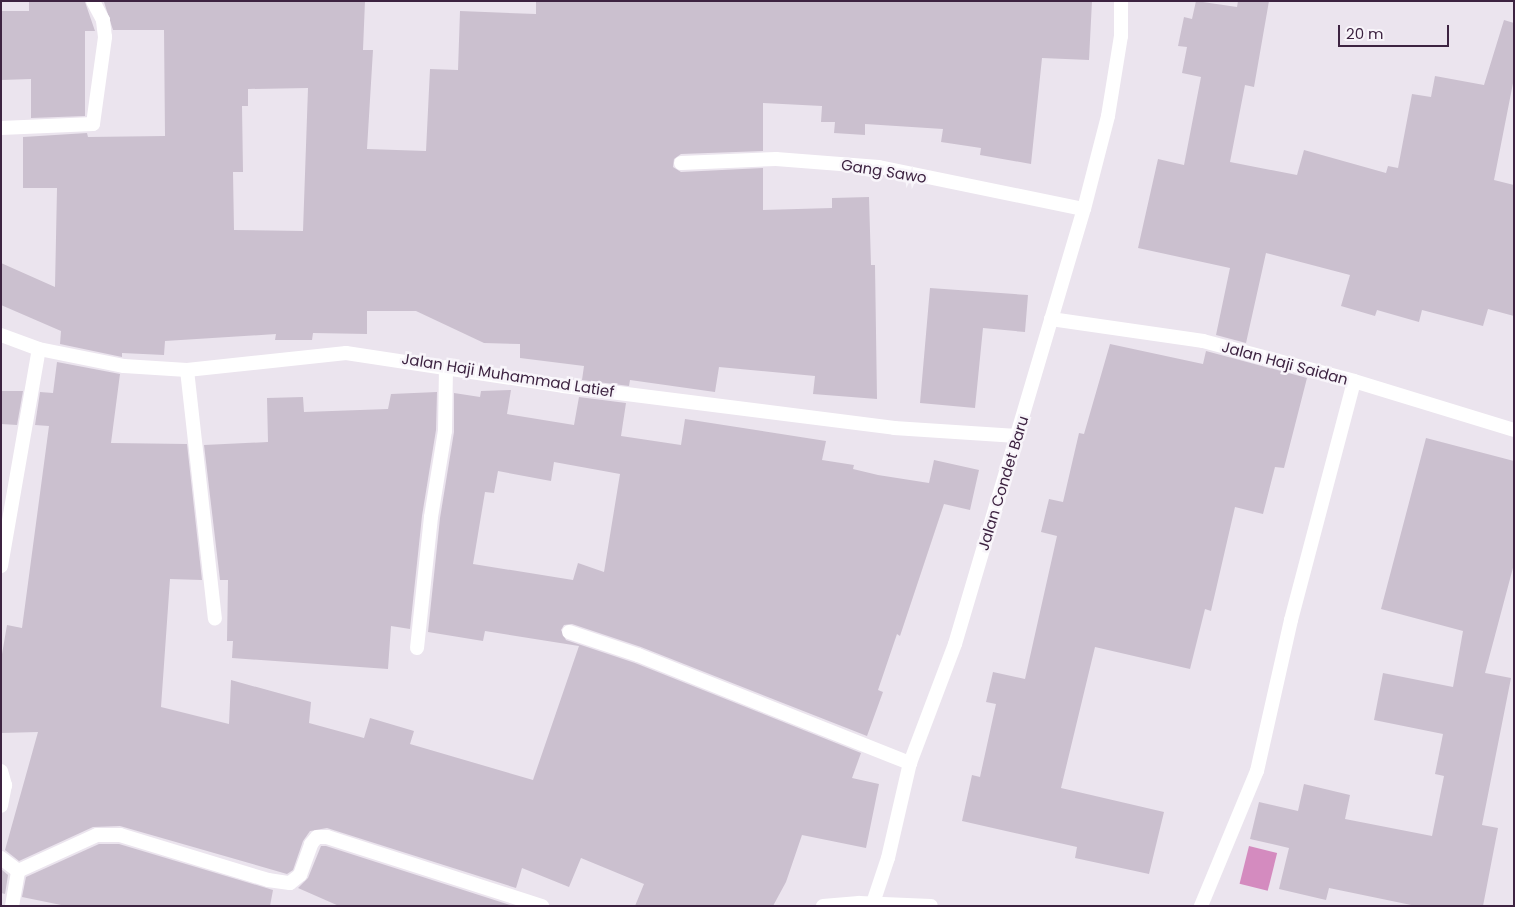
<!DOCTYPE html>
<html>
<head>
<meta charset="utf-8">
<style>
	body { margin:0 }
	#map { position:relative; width:1515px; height:907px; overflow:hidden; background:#ebe4ee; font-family:Poppins,sans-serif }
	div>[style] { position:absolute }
	.water>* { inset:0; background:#d48bbf; transform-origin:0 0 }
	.building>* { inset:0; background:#cbc0cf }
	.minor>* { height:14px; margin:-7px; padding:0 7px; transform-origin:7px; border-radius:7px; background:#fff }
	span { translate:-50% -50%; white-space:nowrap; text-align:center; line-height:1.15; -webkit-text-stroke:5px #f8f5fa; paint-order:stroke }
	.street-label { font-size:15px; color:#3d2341 }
	.frame { position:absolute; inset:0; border:2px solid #3d2341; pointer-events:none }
	.scale { position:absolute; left:1338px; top:25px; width:111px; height:22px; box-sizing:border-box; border:2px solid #3d2341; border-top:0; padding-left:6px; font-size:15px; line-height:18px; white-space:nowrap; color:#3d2341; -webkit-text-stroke:4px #f8f5fa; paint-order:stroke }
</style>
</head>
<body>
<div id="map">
	<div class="water">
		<i style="left:1249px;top:846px;width:29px;height:39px;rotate:14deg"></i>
	</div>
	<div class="building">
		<i style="clip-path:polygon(evenodd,365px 1px,363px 50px,373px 50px,367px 149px,426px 151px,430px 69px,458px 70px,460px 11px,536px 14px,536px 1px,1092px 1px,1089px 60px,1042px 58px,1031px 164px,980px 155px,981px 148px,941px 142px,943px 129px,865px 124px,865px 135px,834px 133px,835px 122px,821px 122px,822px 106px,763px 103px,763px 151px,681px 154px,674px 159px,673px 167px,681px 172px,763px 168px,763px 210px,832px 208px,832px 198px,869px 197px,871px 265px,875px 265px,877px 399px,813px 394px,815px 376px,719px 367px,715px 392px,630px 380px,629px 386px,582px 380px,584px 366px,520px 358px,520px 344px,484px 343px,416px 311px,367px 311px,367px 334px,313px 333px,312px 340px,275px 340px,276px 334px,165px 341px,164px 355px,122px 353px,122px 357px,60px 344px,61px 331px,1px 305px,1px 263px,55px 287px,57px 188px,23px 188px,23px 137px,87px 133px,88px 137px,165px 136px,164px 30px,113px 30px,104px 2px,365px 1px,308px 88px,303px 231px,234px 230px,233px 172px,243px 172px,242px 106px,248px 106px,248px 89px,308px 88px)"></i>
		<i style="clip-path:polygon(1196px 1px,1237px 7px,1238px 1px,1269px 1px,1254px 87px,1245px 85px,1230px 162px,1297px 175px,1304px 150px,1386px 173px,1388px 166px,1398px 168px,1412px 94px,1431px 97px,1435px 76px,1484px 85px,1504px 20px,1514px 23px,1514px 78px,1494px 180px,1514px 185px,1514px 316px,1488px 309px,1483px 326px,1422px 310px,1419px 322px,1377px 310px,1375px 316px,1341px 306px,1350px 275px,1266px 253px,1246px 343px,1216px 335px,1230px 268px,1138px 248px,1158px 159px,1184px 165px,1201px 77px,1182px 73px,1187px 47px,1178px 46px,1184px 17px,1192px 19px)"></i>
		<i style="clip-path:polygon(29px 2px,85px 2px,95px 31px,85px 31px,85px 116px,31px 118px,31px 79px,1px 80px,1px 11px,29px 11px)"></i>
		<i style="clip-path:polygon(930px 288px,1028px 295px,1025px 332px,983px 328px,975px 408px,920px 403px)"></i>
		<i style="clip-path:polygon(1110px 344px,1203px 364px,1206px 351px,1307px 378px,1284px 468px,1275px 467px,1263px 514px,1235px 507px,1211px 611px,1205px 609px,1190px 669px,1095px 647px,1061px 788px,1164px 812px,1149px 874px,1075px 858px,1077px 847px,962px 821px,972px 775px,980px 777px,996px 704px,986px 702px,993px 672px,1025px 679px,1057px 536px,1041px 532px,1049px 499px,1063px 502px,1079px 433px,1084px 434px)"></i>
		<i style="clip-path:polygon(evenodd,57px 362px,120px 374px,111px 443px,187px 444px,202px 580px,170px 579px,161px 707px,229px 724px,231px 680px,311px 702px,309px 723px,364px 738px,370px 718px,414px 731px,410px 744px,533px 780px,579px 646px,485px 631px,483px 641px,428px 632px,440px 518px,454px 432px,454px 393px,480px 397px,481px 391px,511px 390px,507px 414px,574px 425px,579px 397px,626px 403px,621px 436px,681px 445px,685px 419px,826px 441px,822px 460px,854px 465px,853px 469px,878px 475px,929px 483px,934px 460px,979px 470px,970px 510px,944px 504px,900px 636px,897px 634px,878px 690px,883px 692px,867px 736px,641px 647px,572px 624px,564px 625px,561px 630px,566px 640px,635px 663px,861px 753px,852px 778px,879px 784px,866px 848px,802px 835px,786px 882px,773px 906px,635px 906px,644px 884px,581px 858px,569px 887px,522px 868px,516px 888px,327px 828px,310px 831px,303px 841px,293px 870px,287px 874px,120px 826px,93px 827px,19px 861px,5px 850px,38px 732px,1px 733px,1px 660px,7px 625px,22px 628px,49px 426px,35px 425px,40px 392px,53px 393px,57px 362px,554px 462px,620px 474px,604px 572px,578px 563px,573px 580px,473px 564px,485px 492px,494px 493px,498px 471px,551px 481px,554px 462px)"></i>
		<i style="clip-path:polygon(1px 391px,23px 391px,17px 425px,1px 424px)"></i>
		<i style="clip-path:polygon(437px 392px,436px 430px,422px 516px,410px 629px,391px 626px,388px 669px,232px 658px,233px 641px,227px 641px,228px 580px,220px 580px,204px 445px,268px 442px,267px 398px,303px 397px,304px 412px,388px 409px,391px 394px)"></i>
		<i style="clip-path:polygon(1426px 438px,1514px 461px,1514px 564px,1485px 673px,1511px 678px,1482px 825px,1498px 828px,1483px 906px,1416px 906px,1329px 888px,1326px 900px,1279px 889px,1289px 848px,1250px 839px,1259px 802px,1298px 811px,1304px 784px,1350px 795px,1345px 819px,1432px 836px,1444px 776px,1435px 774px,1443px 734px,1374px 720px,1383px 673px,1453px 687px,1463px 631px,1381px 609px)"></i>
		<i style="clip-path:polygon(99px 844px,119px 844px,273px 890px,270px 906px,66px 906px,22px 897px,26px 877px)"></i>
		<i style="clip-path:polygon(321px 846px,326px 846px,510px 905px,339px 906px,298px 888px,308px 878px)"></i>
		<i style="clip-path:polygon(1px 869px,8px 875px,5px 894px,1px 893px)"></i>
	</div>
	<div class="minor">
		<i style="left:1px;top:128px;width:92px;rotate:-2.5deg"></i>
		<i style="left:93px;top:124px;width:88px;rotate:-82.1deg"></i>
		<i style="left:105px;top:37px;width:17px;rotate:-97deg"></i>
		<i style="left:103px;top:20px;width:21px;rotate:-118deg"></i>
		<i style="left:681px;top:163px;width:95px;rotate:-2.4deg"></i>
		<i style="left:776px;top:159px;width:103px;rotate:4.4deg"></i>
		<i style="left:879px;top:167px;width:209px;rotate:11.6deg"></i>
		<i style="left:1051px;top:319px;width:154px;rotate:8.2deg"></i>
		<i style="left:1203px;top:341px;width:156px;rotate:14.8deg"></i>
		<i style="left:1354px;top:381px;width:167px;rotate:17deg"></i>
		<i style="left:1px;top:335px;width:40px;rotate:20.2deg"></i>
		<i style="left:39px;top:349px;width:87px;rotate:11.3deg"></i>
		<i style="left:124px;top:366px;width:63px;rotate:3.6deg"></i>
		<i style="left:187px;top:370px;width:160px;rotate:-6.1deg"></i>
		<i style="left:346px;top:353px;width:219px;rotate:8.6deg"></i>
		<i style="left:563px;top:386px;width:334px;rotate:7.2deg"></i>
		<i style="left:894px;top:428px;width:123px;rotate:3.7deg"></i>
		<i style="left:187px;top:370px;width:250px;rotate:83.6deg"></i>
		<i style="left:1px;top:566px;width:220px;rotate:-80.1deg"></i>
		<i style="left:569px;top:632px;width:73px;rotate:18.4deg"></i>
		<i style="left:638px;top:655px;width:293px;rotate:21.7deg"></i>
		<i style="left:417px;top:648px;width:132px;rotate:-83.9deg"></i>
		<i style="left:431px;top:517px;width:87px;rotate:-80.8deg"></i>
		<i style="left:445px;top:431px;width:64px;rotate:-89.1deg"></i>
		<i style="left:1px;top:771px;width:15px;rotate:74deg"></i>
		<i style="left:5px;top:785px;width:21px;rotate:101deg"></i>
		<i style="left:1px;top:858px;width:21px;rotate:37deg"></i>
		<i style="left:18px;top:871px;width:87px;rotate:-24.5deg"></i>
		<i style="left:97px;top:835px;width:23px"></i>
		<i style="left:120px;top:835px;width:155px;rotate:16.9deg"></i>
		<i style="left:268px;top:880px;width:22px;rotate:8deg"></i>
		<i style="left:290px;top:883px;width:13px;rotate:-39deg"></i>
		<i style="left:300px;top:875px;width:33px;rotate:-70deg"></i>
		<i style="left:311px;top:844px;width:9px;rotate:-49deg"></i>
		<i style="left:317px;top:837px;width:10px"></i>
		<i style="left:327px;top:837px;width:226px;rotate:17.8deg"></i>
		<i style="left:873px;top:903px;width:47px;rotate:-71.6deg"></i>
		<i style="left:888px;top:858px;width:98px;rotate:-77deg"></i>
		<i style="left:910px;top:763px;width:127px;rotate:-69.3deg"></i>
		<i style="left:955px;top:644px;width:454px;rotate:-73.5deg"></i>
		<i style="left:1084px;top:209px;width:96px;rotate:-75.5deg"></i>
		<i style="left:1108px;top:116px;width:81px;rotate:-80.8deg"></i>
		<i style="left:1121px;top:36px;width:35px;rotate:-90deg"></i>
		<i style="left:12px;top:906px;width:36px;rotate:-80deg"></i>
		<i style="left:823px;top:906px;width:36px;rotate:-5deg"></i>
		<i style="left:859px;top:903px;width:72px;rotate:2.4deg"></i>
		<i style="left:1201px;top:906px;width:146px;rotate:-67.5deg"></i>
		<i style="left:1257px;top:771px;width:155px;rotate:-77.3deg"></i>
		<i style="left:1291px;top:620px;width:247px;rotate:-75.2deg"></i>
	</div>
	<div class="street-label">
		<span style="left:884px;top:171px;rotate:9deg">Gang Sawo</span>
		<span style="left:1285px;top:363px;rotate:15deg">Jalan Haji Saidan</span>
		<span style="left:508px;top:375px;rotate:9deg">Jalan Haji Muhammad Latief</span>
		<span style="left:1003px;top:483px;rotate:-73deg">Jalan Condet Baru</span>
	</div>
	<div class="frame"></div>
	<div class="scale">20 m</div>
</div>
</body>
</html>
